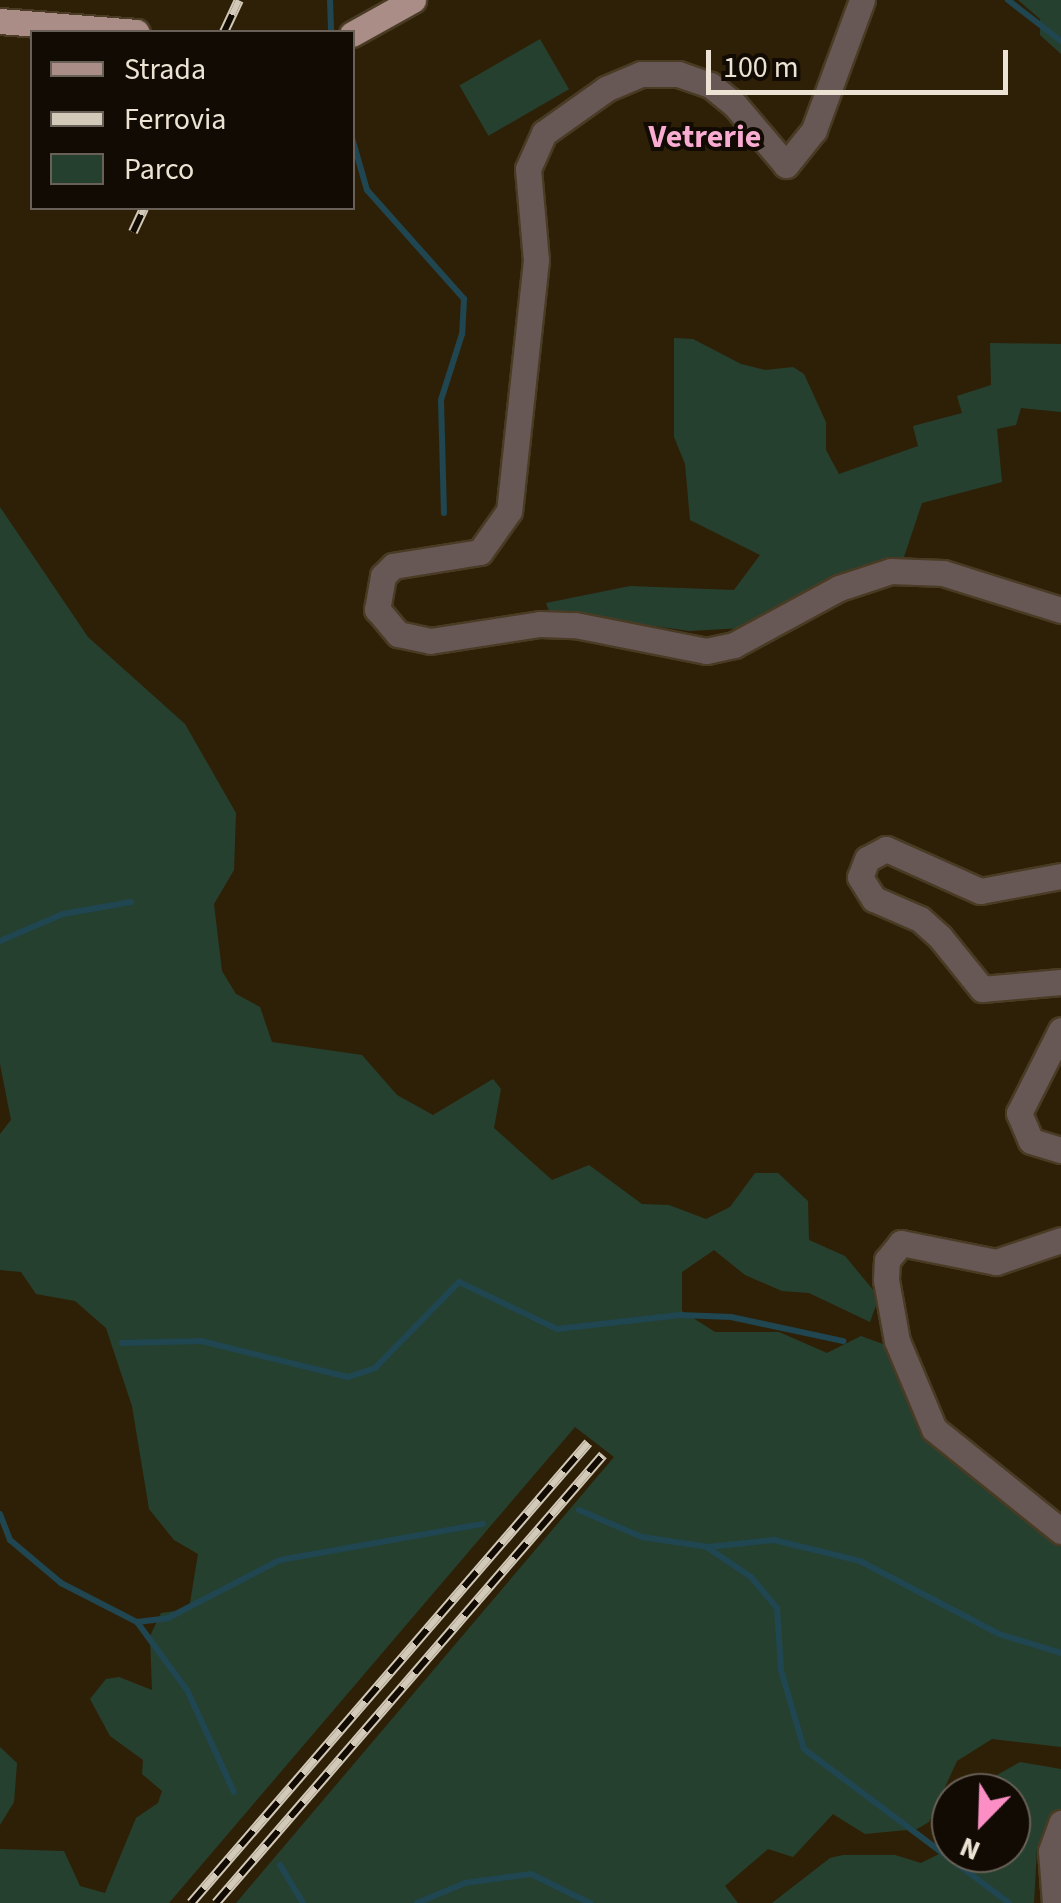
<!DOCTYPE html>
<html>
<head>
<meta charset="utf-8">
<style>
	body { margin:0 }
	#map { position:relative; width:1061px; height:1903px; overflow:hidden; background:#2e2007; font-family:"Source Sans 3",sans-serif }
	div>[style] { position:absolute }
	.green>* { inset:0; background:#26402f; transform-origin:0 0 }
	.stream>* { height:6px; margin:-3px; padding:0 3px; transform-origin:3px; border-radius:3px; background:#1f4651 }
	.roads { filter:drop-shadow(2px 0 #493b24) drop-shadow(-2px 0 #493b24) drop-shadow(0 2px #493b24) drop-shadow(0 -2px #493b24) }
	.minor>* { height:25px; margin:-12.5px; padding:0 12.5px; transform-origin:12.5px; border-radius:12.5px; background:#675855 }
	.major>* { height:25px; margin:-12.5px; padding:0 12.5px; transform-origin:12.5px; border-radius:12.5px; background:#aa8d87 }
	.rail>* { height:10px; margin-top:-5px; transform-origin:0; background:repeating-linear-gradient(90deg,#110b03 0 19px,#d2c9b8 0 38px); box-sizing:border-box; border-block:2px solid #d2c9b8 }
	span { translate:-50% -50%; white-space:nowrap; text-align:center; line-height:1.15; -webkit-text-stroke:8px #110b03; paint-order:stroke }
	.quarter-label { font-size:32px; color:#f9acd1; font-weight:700 }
	.legend { position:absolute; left:30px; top:30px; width:325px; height:180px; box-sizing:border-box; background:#110b03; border:2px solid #696157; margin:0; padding:12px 18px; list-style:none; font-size:30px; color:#ece3d4 }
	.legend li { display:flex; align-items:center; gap:20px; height:50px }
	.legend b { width:50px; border:2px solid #696157 }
	.north { position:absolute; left:931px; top:1773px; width:100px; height:100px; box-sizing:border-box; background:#110b03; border:2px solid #696157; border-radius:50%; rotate:203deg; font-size:28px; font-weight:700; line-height:40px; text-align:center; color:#ece3d4 }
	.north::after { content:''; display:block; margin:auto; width:35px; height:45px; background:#fb8fc5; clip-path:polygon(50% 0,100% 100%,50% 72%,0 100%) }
	.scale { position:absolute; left:706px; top:50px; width:302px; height:45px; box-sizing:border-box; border:5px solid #ece3d4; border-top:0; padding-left:12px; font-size:30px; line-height:35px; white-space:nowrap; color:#ece3d4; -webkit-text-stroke:8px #110b03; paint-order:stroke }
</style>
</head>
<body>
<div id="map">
	<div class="green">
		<i style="clip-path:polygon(1018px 0,1061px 0,1061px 54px,1040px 35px,1040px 19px)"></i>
		<i style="left:540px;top:39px;width:58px;height:93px;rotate:60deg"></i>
		<i style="clip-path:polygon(674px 338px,693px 339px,741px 364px,765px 370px,793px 367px,804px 374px,826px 422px,826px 450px,839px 474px,918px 446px,913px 426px,962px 413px,957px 396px,991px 385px,990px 343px,1061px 344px,1061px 412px,1021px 408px,1016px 425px,997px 429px,1002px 482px,922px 503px,904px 557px,856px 569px,744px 628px,689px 631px,549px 611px,546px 603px,630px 586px,734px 590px,760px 555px,690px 520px,685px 464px,674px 437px)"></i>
		<i style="clip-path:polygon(0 507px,88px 637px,185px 724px,236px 813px,234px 870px,214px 904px,222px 971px,236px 994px,260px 1007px,272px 1042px,362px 1055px,397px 1095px,433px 1115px,493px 1079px,501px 1089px,494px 1128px,552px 1180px,589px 1165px,642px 1204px,669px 1205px,706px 1219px,730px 1207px,755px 1173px,778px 1173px,808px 1201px,809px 1240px,845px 1256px,879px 1297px,870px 1322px,809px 1293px,782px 1291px,745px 1275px,714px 1250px,682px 1272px,682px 1311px,715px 1332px,779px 1332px,827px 1353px,861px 1336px,891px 1347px,928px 1434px,1061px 1545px,1061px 1747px,992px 1739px,957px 1761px,929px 1822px,917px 1829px,865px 1834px,833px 1814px,793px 1857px,768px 1849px,725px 1886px,738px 1903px,236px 1903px,614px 1457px,575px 1427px,169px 1903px,0 1903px,0 1849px,64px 1851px,80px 1886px,105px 1893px,136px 1818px,158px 1803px,162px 1791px,142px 1774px,143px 1760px,110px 1736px,90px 1699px,106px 1679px,119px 1677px,152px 1690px,150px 1636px,161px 1613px,189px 1609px,198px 1554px,174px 1540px,149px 1509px,132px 1406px,106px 1328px,75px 1301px,36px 1294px,21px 1272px,0 1270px,0 1134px,11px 1120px,0 1064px)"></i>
		<i style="clip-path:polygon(0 1747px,17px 1763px,14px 1802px,0 1825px)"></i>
		<i style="clip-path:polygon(1020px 1762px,1061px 1769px,1061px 1813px,1037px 1848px,1034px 1903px,772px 1903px,830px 1858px,843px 1855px,895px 1855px,921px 1863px,951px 1848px,951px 1853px,1011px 1853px,1011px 1793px,987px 1793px,997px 1775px)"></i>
	</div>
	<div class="stream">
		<i style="left:330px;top:0;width:32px;rotate:88deg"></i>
		<i style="left:1008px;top:0;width:67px;rotate:37.7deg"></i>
		<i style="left:352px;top:138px;width:54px;rotate:73.9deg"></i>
		<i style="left:367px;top:190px;width:146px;rotate:48.3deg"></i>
		<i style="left:464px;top:299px;width:35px;rotate:93deg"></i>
		<i style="left:462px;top:334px;width:69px;rotate:107.7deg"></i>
		<i style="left:441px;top:400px;width:113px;rotate:88.5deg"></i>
		<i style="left:0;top:941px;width:69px;rotate:-23.2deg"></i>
		<i style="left:63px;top:914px;width:69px;rotate:-10deg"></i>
		<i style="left:122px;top:1343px;width:79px;rotate:-1.5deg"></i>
		<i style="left:201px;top:1341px;width:151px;rotate:13.8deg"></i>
		<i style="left:348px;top:1377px;width:28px;rotate:-18deg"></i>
		<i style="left:375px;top:1368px;width:120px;rotate:-45.7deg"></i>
		<i style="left:459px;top:1282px;width:109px;rotate:25.6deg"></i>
		<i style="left:557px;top:1329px;width:124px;rotate:-6.5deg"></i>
		<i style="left:680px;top:1315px;width:51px;rotate:2.2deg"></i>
		<i style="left:731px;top:1317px;width:115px;rotate:12.1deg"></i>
		<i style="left:579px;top:1510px;width:69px;rotate:23.2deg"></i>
		<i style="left:642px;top:1537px;width:67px;rotate:8.6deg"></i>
		<i style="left:708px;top:1547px;width:66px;rotate:-6.1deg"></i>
		<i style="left:774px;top:1540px;width:89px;rotate:13.7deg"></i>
		<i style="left:860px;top:1561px;width:157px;rotate:27.7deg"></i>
		<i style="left:999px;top:1634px;width:65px;rotate:17deg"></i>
		<i style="left:0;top:1514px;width:28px;rotate:69deg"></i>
		<i style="left:10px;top:1540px;width:67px;rotate:40.1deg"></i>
		<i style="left:61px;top:1583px;width:85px;rotate:27.2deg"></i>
		<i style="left:137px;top:1622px;width:31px;rotate:-7deg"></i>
		<i style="left:168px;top:1618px;width:126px;rotate:-27.4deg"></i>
		<i style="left:280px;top:1560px;width:206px;rotate:-10.1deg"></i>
		<i style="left:708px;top:1548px;width:52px;rotate:34deg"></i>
		<i style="left:751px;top:1577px;width:40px;rotate:50deg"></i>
		<i style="left:777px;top:1608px;width:62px;rotate:86.3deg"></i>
		<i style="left:781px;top:1670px;width:82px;rotate:73.8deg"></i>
		<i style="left:804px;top:1749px;width:256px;rotate:36.9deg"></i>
		<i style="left:137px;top:1622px;width:84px;rotate:53.7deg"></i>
		<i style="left:187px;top:1690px;width:112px;rotate:65.3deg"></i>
		<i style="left:280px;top:1865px;width:44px;rotate:58.8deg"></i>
		<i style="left:417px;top:1903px;width:52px;rotate:-22.6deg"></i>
		<i style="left:465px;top:1883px;width:67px;rotate:-7.8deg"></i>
		<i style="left:531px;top:1874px;width:66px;rotate:26.2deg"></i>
	</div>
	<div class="roads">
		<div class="minor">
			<i style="left:862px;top:0;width:139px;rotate:110.3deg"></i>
			<i style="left:814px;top:130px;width:45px;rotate:128.7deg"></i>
			<i style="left:786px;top:165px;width:79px;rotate:-130.4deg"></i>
			<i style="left:735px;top:105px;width:32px;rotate:-141deg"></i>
			<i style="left:710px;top:85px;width:34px;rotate:-161deg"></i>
			<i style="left:678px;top:74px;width:37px;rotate:180deg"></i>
			<i style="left:641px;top:74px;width:38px;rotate:157deg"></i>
			<i style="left:606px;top:89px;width:76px;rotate:144.6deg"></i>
			<i style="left:544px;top:133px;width:39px;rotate:114deg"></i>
			<i style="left:528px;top:169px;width:91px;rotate:85deg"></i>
			<i style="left:536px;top:260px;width:252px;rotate:96.1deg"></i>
			<i style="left:509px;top:511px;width:50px;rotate:125.3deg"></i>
			<i style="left:480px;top:552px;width:88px;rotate:170.9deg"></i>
			<i style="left:393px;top:566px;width:14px;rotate:135deg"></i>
			<i style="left:383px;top:576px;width:34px;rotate:100deg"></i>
			<i style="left:377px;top:609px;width:33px;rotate:50deg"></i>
			<i style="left:398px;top:634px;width:33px;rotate:12deg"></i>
			<i style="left:430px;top:641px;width:111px;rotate:-8.8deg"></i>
			<i style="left:540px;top:624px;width:35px;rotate:2deg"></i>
			<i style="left:575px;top:625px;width:134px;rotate:11.2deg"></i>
			<i style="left:706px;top:651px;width:29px;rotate:-12deg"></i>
			<i style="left:734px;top:645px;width:119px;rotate:-28.5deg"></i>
			<i style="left:839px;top:588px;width:55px;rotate:-18.1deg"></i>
			<i style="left:891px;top:571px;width:52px;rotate:2.2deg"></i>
			<i style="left:943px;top:573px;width:124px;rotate:17.4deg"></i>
			<i style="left:1061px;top:876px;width:82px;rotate:169.5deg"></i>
			<i style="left:980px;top:891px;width:103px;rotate:-155.9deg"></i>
			<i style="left:886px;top:849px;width:21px;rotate:152deg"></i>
			<i style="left:867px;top:859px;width:19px;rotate:111deg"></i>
			<i style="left:860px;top:877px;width:26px;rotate:58deg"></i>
			<i style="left:874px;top:899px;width:50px;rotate:23.5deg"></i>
			<i style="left:920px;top:919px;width:27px;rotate:42deg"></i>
			<i style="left:940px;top:937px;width:67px;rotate:51.1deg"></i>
			<i style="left:982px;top:989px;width:79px;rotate:-5.1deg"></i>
			<i style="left:1061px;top:1030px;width:93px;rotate:116.8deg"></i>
			<i style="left:1019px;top:1113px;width:30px;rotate:67deg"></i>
			<i style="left:1031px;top:1141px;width:31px;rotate:17deg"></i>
			<i style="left:1061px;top:1240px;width:69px;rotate:161.3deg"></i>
			<i style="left:996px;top:1262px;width:97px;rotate:-168.7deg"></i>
			<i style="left:901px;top:1243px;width:22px;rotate:129deg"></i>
			<i style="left:887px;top:1260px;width:20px;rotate:93deg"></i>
			<i style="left:886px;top:1280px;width:62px;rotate:79.8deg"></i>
			<i style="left:897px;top:1341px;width:95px;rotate:67.2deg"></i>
			<i style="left:934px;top:1429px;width:163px;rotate:38.8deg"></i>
			<i style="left:1055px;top:1903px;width:52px;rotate:-94.4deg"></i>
			<i style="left:1051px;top:1851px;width:30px;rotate:-70deg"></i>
		</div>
		<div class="major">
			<i style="left:0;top:21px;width:137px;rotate:4.6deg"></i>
			<i style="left:352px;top:34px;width:70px;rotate:-29.1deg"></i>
		</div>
	</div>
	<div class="rail">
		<i style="left:224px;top:32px;width:35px;rotate:-65deg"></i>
		<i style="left:133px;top:232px;width:26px;rotate:-65deg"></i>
		<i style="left:191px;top:1903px;width:608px;rotate:-49.2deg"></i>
		<i style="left:216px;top:1903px;width:592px;rotate:-49.18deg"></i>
	</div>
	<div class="quarter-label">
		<span style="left:705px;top:137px">Vetrerie</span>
	</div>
	<ul class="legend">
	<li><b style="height:12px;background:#aa8d87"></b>Strada</li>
	<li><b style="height:12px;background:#d2c9b8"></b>Ferrovia</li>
	<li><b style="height:28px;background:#26402f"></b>Parco</li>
	</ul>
	<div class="north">N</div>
	<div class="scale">100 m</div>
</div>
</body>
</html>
